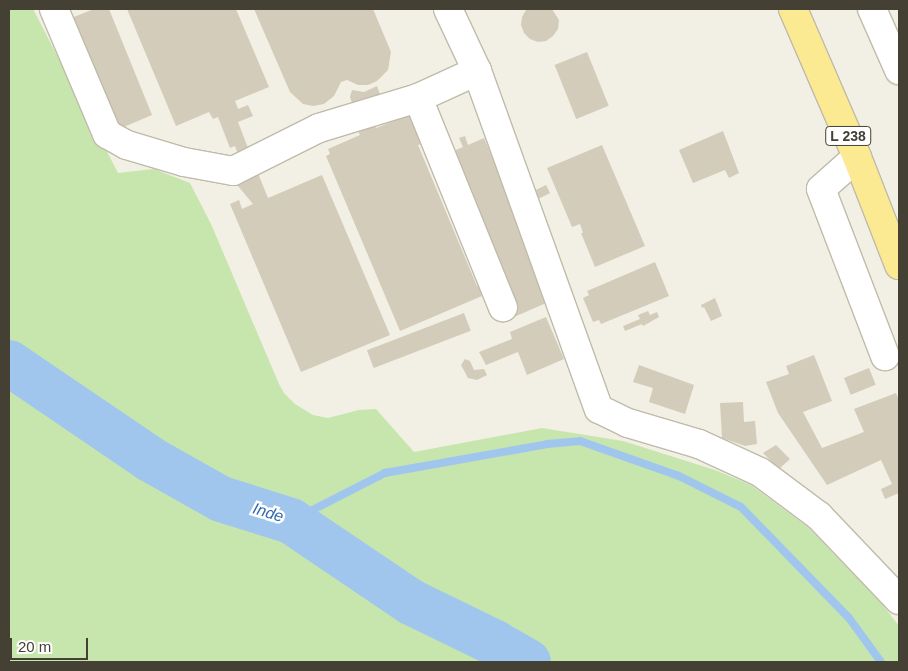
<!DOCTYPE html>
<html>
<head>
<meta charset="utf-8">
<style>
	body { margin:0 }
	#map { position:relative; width:908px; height:671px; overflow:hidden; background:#f2efe4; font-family:Arial,sans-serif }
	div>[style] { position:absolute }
	.green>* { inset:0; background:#c6e6ae }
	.stream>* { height:8px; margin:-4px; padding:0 4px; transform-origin:4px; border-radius:4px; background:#a1c6ee }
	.river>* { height:46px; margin:-23px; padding:0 23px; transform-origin:23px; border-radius:23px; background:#a1c6ee }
	.building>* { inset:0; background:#d3ccba; transform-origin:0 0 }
	.roads { filter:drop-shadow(1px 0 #c0bbaa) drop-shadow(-1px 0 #c0bbaa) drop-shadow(0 1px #c0bbaa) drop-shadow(0 -1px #c0bbaa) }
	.minor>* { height:28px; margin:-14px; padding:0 14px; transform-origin:14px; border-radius:14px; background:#fff }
	.major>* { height:28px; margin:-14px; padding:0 14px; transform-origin:14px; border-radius:14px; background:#fcea93 }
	span { translate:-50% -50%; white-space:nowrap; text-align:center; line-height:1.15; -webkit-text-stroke:5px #fff; paint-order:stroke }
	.shield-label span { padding:1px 4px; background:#fff; border:1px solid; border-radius:4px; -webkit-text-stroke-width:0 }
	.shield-label { font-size:14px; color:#444034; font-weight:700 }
	.water-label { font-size:16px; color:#306aad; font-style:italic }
	.frame { position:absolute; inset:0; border:10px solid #444034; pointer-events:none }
	.scale { position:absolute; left:10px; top:638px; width:78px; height:22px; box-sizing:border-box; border:2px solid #444034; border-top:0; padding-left:6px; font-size:15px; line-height:18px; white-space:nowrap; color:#444034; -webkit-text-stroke:4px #fff; paint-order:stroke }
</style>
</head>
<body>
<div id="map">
	<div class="green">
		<i style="clip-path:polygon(9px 9px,33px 9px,118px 173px,154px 169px,190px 183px,211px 224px,279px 384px,284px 393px,295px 404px,313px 415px,328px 418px,359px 410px,376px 409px,414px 452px,542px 428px,623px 441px,715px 470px,751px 485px,809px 528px,882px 604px,899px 626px,899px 662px,9px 662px)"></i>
	</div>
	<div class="stream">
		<i style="left:291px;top:521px;width:106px;rotate:-27.1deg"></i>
		<i style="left:385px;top:473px;width:165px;rotate:-10.1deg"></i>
		<i style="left:547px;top:444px;width:33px;rotate:-5deg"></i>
		<i style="left:580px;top:441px;width:105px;rotate:19.5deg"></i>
		<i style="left:679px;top:476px;width:69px;rotate:26.6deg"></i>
		<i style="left:741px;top:507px;width:155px;rotate:45.8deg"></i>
		<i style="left:849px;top:618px;width:54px;rotate:54deg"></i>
	</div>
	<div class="river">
		<i style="left:9px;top:363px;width:171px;rotate:34.2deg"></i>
		<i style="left:150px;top:459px;width:81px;rotate:29.4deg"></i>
		<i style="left:221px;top:499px;width:73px;rotate:17.4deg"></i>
		<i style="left:291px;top:521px;width:145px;rotate:34deg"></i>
		<i style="left:411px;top:602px;width:93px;rotate:26deg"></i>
		<i style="left:495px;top:643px;width:38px;rotate:30deg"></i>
	</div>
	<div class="building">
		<i style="clip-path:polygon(94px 9px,109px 9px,152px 115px,112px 132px,66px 20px)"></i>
		<i style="clip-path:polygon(127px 9px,236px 9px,269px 87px,235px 101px,238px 109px,248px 105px,253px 116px,238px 122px,248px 148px,237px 152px,235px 146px,230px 148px,218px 117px,213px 119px,209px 112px,176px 126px)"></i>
		<i style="clip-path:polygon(254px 9px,373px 9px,391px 52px,388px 70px,377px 81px,368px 85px,358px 85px,347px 80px,341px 82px,334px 96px,324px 104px,313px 106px,303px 104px,290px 92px)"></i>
		<i style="clip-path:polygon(552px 9px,559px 20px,558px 29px,553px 36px,546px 41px,538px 42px,530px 39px,524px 33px,521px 25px,522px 17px,526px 10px)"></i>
		<i style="left:587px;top:52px;width:58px;height:35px;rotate:68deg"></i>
		<i style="clip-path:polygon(377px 86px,381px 97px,354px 109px,350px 97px,352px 90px,364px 92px)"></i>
		<i style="clip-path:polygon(409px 115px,421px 144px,418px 145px,477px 286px,481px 284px,483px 289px,480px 291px,482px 296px,400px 331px,326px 156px,330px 154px,328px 149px,360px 135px,356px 127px,373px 120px,376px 128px)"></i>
		<i style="clip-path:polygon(723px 131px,739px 173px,729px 178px,725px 170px,693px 183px,679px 150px)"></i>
		<i style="clip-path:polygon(465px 136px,468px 145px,484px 138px,553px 300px,514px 317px,446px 154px,463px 147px,459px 138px)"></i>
		<i style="clip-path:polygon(602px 145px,645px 246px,595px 267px,581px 233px,583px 233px,580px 224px,572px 227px,547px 168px)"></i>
		<i style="clip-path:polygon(255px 166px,268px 198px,322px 175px,390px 335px,301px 372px,230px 204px,239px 200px,242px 209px,253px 204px,233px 180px)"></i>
		<i style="left:546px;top:185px;width:9px;height:14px;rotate:63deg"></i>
		<i style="clip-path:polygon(655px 262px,669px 296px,601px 324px,599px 320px,593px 322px,583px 298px,589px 295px,587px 291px)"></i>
		<i style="clip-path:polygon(715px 298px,722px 316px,711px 321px,704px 307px,702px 308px,701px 305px)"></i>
		<i style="clip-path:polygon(648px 311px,650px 315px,657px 312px,659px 317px,643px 326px,642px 324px,625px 331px,623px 326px,640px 319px,638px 315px)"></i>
		<i style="left:464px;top:313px;width:19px;height:104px;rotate:69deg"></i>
		<i style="clip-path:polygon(546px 317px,564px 359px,527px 375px,518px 352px,486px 365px,479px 352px,512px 339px,510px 332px)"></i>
		<i style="clip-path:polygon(814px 355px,832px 401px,803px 412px,822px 448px,864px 432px,854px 409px,896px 393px,899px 400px,899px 493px,885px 499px,881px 489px,892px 484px,881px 460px,827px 485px,778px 413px,766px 382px,789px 374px,786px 366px)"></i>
		<i style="clip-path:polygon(465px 359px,470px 361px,474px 370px,484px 369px,487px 375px,477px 380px,468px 378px,461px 365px)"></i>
		<i style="clip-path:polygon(639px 365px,694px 385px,685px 414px,649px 402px,653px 388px,633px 382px)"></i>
		<i style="left:869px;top:368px;width:18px;height:27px;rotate:68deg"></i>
		<i style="clip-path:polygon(743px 402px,744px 422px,755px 421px,757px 444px,745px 446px,722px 438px,720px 403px)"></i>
		<i style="clip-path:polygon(776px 445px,790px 459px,779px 469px,763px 453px)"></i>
	</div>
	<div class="roads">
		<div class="minor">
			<i style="left:54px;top:9px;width:136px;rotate:67deg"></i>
			<i style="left:107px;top:134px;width:23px;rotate:29deg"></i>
			<i style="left:127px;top:145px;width:59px;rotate:16.6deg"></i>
			<i style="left:184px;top:162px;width:50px;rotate:10.4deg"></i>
			<i style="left:233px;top:171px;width:96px;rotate:-26.6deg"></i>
			<i style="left:319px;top:128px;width:103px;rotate:-16.9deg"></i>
			<i style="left:418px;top:98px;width:65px;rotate:-24.6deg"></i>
			<i style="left:477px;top:71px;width:359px;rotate:70.2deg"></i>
			<i style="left:599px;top:409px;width:32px;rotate:26deg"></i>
			<i style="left:628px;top:423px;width:74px;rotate:16.5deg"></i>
			<i style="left:699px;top:444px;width:67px;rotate:24.7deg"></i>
			<i style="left:760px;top:472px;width:74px;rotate:36.7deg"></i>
			<i style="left:819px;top:516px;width:116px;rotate:46.4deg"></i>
			<i style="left:448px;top:9px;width:68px;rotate:64.9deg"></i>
			<i style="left:872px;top:9px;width:67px;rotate:66.1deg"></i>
			<i style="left:418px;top:98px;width:226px;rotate:67.9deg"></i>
			<i style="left:857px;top:157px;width:48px;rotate:138.4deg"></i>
			<i style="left:821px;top:189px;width:179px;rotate:69deg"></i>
		</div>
		<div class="major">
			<i style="left:793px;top:9px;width:161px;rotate:66.6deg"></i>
			<i style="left:857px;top:157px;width:116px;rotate:68.7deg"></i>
		</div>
	</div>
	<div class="shield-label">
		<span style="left:848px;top:136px">L 238</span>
	</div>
	<div class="water-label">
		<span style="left:268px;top:513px;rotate:17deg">Inde</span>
	</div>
	<div class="frame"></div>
	<div class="scale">20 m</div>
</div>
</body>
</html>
